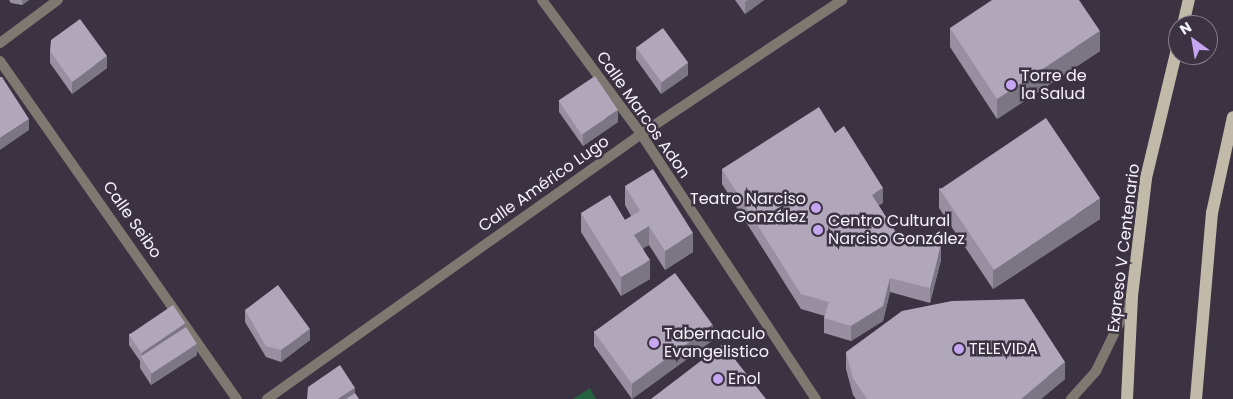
<!DOCTYPE html>
<html>
<head>
<meta charset="utf-8">
<style>
	body { margin:0 }
	#map { position:relative; width:1233px; height:399px; overflow:hidden; background:#3b3242; font-family:Poppins,sans-serif }
	div>[style] { position:absolute }
	.green>* { inset:0; background:#23613f }
	.street>* { height:10px; margin:-5px; padding:0 5px; transform-origin:5px; border-radius:5px; background:#7d7870 }
	.primary>* { height:12px; margin:-6px; padding:0 6px; transform-origin:6px; border-radius:6px; background:#c2baa9 }
	.wall>* { inset:0; background:#9890a1 }
	.shaded-wall>* { inset:0; background:#7c7583 }
	.building>* { inset:0; background:#b1a7bb; transform-origin:0 0 }
	.dots>* { width:14px; height:14px; translate:-50% -50%; box-sizing:border-box; border:2px solid #3b3242; border-radius:50% }
	span { translate:-50% -50%; white-space:nowrap; text-align:center; line-height:1.15; -webkit-text-stroke:5px #3b3242; paint-order:stroke }
	.poi-label { font-size:16px; color:#f6f1fb }
	.left { translate:0 -50%; text-align:left }
	.right { translate:-100% -50%; text-align:right }
	.street-label { font-size:16px; color:#f6f1fb }
	.north { position:absolute; left:1168px; top:15px; width:50px; height:50px; box-sizing:border-box; background:#3b3242; border:1px solid #867e8c; border-radius:50%; rotate:328deg; font-size:14px; font-weight:700; line-height:20px; text-align:center; color:#f6f1fb }
	.north::after { content:''; display:block; margin:auto; width:18px; height:22px; background:#c6a6f0; clip-path:polygon(50% 0,100% 100%,50% 72%,0 100%) }
</style>
</head>
<body>
<div id="map">
	<div class="green">
		<i style="clip-path:polygon(590px 388px,596px 399px,573px 399px)"></i>
	</div>
	<div class="street">
		<i style="left:542px;top:0;width:167px;rotate:53.5deg"></i>
		<i style="left:641px;top:134px;width:318px;rotate:56.6deg"></i>
		<i style="left:0;top:43px;width:72px;rotate:-36.6deg"></i>
		<i style="left:0;top:61px;width:413px;rotate:55deg"></i>
		<i style="left:267px;top:399px;width:458px;rotate:-35.3deg"></i>
		<i style="left:641px;top:134px;width:242px;rotate:-33.7deg"></i>
		<i style="left:1071px;top:399px;width:38px;rotate:-48deg"></i>
		<i style="left:1096px;top:371px;width:80px;rotate:-64.1deg"></i>
	</div>
	<div class="primary">
		<i style="left:1183px;top:25px;width:26px;rotate:-77deg"></i>
		<i style="left:1127px;top:399px;width:103px;rotate:-87.2deg"></i>
		<i style="left:1132px;top:296px;width:119px;rotate:-83.2deg"></i>
		<i style="left:1146px;top:178px;width:137px;rotate:-76.5deg"></i>
		<i style="left:1196px;top:399px;width:187px;rotate:-85.1deg"></i>
		<i style="left:1212px;top:213px;width:98px;rotate:-77.7deg"></i>
	</div>
	<div class="wall">
		<i style="clip-path:polygon(9px 0,29px 0,22px 5px,11px 3px)"></i>
		<i style="clip-path:polygon(735px 0,764px 0,745px 14px)"></i>
		<i style="clip-path:polygon(950px 28px,1100px 51px,997px 119px,950px 47px)"></i>
		<i style="clip-path:polygon(636px 47px,688px 75px,661px 94px,636px 59px)"></i>
		<i style="clip-path:polygon(50px 51px,107px 68px,72px 94px,50px 63px)"></i>
		<i style="clip-path:polygon(559px 101px,618px 122px,583px 146px,559px 112px)"></i>
		<i style="clip-path:polygon(835px 133px,883px 203px,878px 205px,897px 234px,941px 260px,930px 303px,890px 292px,883px 321px,851px 341px,824px 333px,824px 318px,825px 316px,801px 309px,722px 184px,722px 169px)"></i>
		<i style="clip-path:polygon(625px 186px,693px 252px,665px 270px,649px 245px,643px 248px,650px 279px,621px 296px,581px 232px,581px 213px,625px 220px,631px 216px,625px 205px)"></i>
		<i style="clip-path:polygon(939px 188px,1100px 219px,993px 289px,939px 208px)"></i>
		<i style="clip-path:polygon(245px 310px,310px 340px,281px 362px,266px 357px,245px 322px)"></i>
		<i style="clip-path:polygon(185px 327px,197px 355px,151px 385px,140px 368px,140px 361px,129px 345px,129px 334px)"></i>
		<i style="clip-path:polygon(594px 331px,713px 340px,632px 399px,594px 346px)"></i>
		<i style="clip-path:polygon(846px 352px,1065px 379px,1041px 399px,856px 399px,853px 395px,846px 369px)"></i>
	</div>
	<div class="shaded-wall">
		<i style="clip-path:polygon(22px 0,29px 0,22px 5px)"></i>
		<i style="clip-path:polygon(748px 0,764px 0,745px 14px,745px 2px)"></i>
		<i style="clip-path:polygon(1100px 31px,1100px 51px,997px 119px,997px 99px)"></i>
		<i style="clip-path:polygon(107px 56px,107px 68px,72px 94px,72px 82px)"></i>
		<i style="clip-path:polygon(688px 63px,688px 75px,661px 94px,661px 82px)"></i>
		<i style="clip-path:polygon(618px 110px,618px 122px,583px 146px,583px 134px)"></i>
		<i style="clip-path:polygon(29px 119px,29px 130px,0 150px,0 138px)"></i>
		<i style="clip-path:polygon(883px 188px,883px 203px,872px 210px,872px 195px)"></i>
		<i style="clip-path:polygon(1100px 199px,1100px 219px,993px 289px,993px 270px)"></i>
		<i style="clip-path:polygon(649px 226px,649px 245px,634px 254px,634px 235px)"></i>
		<i style="clip-path:polygon(693px 233px,693px 252px,665px 270px,665px 251px)"></i>
		<i style="clip-path:polygon(941px 245px,941px 260px,930px 303px,930px 288px)"></i>
		<i style="clip-path:polygon(650px 260px,650px 279px,621px 296px,621px 277px)"></i>
		<i style="clip-path:polygon(890px 278px,890px 292px,883px 321px,851px 341px,851px 326px)"></i>
		<i style="clip-path:polygon(185px 323px,185px 334px,142px 359px,142px 351px)"></i>
		<i style="clip-path:polygon(713px 325px,713px 340px,632px 399px,632px 384px)"></i>
		<i style="clip-path:polygon(310px 329px,310px 340px,281px 362px,281px 350px)"></i>
		<i style="clip-path:polygon(197px 344px,197px 355px,151px 385px,151px 374px)"></i>
		<i style="clip-path:polygon(1065px 362px,1065px 379px,1041px 399px,1021px 399px)"></i>
		<i style="clip-path:polygon(355px 388px,355px 399px,338px 399px)"></i>
	</div>
	<div class="building">
		<i style="clip-path:polygon(992px 0,1079px 0,1100px 31px,997px 99px,950px 28px)"></i>
		<i style="clip-path:polygon(80px 19px,107px 56px,72px 82px,50px 51px,51px 40px)"></i>
		<i style="left:663px;top:28px;width:43px;height:33px;rotate:54deg"></i>
		<i style="left:595px;top:76px;width:41px;height:44px;rotate:56deg"></i>
		<i style="clip-path:polygon(0 77px,2px 77px,29px 119px,0 138px)"></i>
		<i style="clip-path:polygon(819px 107px,835px 133px,844px 126px,883px 188px,872px 195px,897px 234px,941px 245px,930px 288px,890px 278px,883px 306px,851px 326px,824px 318px,829px 302px,801px 294px,722px 169px)"></i>
		<i style="left:1046px;top:118px;width:97px;height:128px;rotate:56deg"></i>
		<i style="clip-path:polygon(653px 169px,693px 233px,665px 251px,649px 226px,634px 235px,650px 260px,621px 277px,581px 213px,610px 195px,625px 220px,640px 211px,625px 186px)"></i>
		<i style="left:675px;top:273px;width:64px;height:100px;rotate:54deg"></i>
		<i style="clip-path:polygon(278px 285px,310px 329px,281px 350px,266px 346px,245px 310px)"></i>
		<i style="clip-path:polygon(1024px 299px,1065px 362px,1021px 399px,867px 399px,853px 378px,846px 352px,902px 311px,952px 301px)"></i>
		<i style="left:173px;top:305px;width:22px;height:53px;rotate:56deg"></i>
		<i style="left:186px;top:327px;width:20px;height:54px;rotate:57deg"></i>
		<i style="clip-path:polygon(723px 344px,766px 399px,651px 399px)"></i>
		<i style="clip-path:polygon(340px 365px,355px 388px,338px 399px,307px 399px,308px 387px)"></i>
		<i style="clip-path:polygon(355px 393px,359px 399px,346px 399px)"></i>
	</div>
	<div class="dots">
		<i style="left:1011px;top:85px;background:#c6a6f0"></i>
		<i style="left:816px;top:208px;background:#c6a6f0"></i>
		<i style="left:818px;top:230px;background:#c6a6f0"></i>
		<i style="left:654px;top:343px;background:#c6a6f0"></i>
		<i style="left:959px;top:349px;background:#c6a6f0"></i>
		<i style="left:718px;top:379px;background:#c6a6f0"></i>
	</div>
	<div class="poi-label">
		<span class="left" style="left:1021px;top:85px">Torre de<br>la Salud</span>
		<span class="right" style="left:806px;top:208px">Teatro Narciso<br>González</span>
		<span class="left" style="left:828px;top:230px">Centro Cultural<br>Narciso González</span>
		<span class="left" style="left:664px;top:343px">Tabernaculo<br>Evangelistico</span>
		<span class="left" style="left:969px;top:349px">TELEVIDA</span>
		<span class="left" style="left:728px;top:379px">Enol</span>
	</div>
	<div class="street-label">
		<span style="left:643px;top:115px;rotate:55deg">Calle Marcos Adon</span>
		<span style="left:544px;top:184px;rotate:-35deg">Calle Américo Lugo</span>
		<span style="left:132px;top:220px;rotate:55deg">Calle Seibo</span>
		<span style="left:1124px;top:248px;rotate:-83deg">Expreso V Centenario</span>
	</div>
	<div class="north">N</div>
</div>
</body>
</html>
